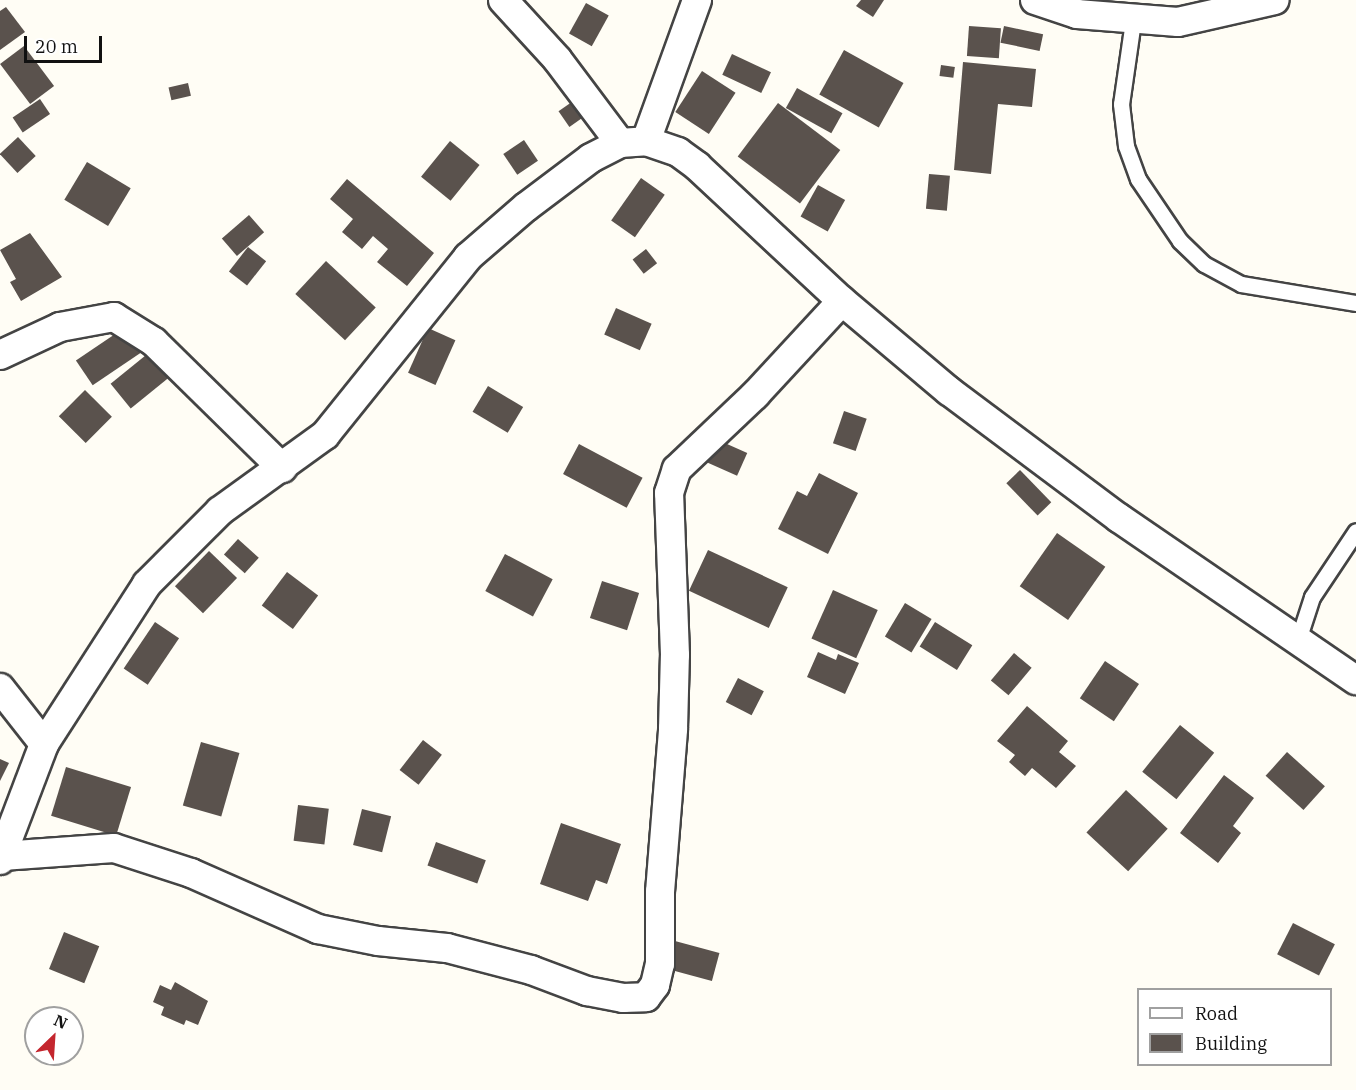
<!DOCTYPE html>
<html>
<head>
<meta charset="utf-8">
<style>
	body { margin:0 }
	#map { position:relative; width:1356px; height:1090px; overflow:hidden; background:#fffdf5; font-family:"IBM Plex Serif",serif }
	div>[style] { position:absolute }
	.building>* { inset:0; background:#5a524d; transform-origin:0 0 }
	.roads { filter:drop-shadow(2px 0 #444) drop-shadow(-2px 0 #444) drop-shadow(0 2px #444) drop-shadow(0 -2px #444) }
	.service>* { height:15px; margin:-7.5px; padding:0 7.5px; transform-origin:7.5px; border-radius:7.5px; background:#fff }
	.minor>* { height:28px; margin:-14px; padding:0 14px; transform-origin:14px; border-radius:14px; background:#fff }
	span { translate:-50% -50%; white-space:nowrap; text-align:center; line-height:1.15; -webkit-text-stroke:6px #fff; paint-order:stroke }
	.legend { position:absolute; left:1137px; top:988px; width:195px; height:78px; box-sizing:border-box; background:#fff; border:2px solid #a0a0a0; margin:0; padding:8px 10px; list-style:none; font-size:18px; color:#111 }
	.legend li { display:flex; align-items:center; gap:12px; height:30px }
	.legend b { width:30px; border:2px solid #a0a0a0 }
	.north { position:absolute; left:24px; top:1006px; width:60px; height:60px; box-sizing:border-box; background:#fff; border:2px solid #a0a0a0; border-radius:50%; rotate:25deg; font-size:16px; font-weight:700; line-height:24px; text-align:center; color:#111 }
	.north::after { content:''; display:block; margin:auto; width:21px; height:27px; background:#c4262e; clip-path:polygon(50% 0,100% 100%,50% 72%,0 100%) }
	.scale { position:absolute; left:24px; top:36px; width:78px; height:27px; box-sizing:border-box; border:3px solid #111; border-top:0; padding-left:8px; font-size:18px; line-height:21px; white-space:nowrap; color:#111; -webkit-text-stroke:4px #fff; paint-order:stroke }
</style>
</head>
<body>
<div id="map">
	<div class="building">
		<i style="clip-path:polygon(861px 0,884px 0,873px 17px,856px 6px)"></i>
		<i style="left:586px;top:3px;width:26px;height:35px;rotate:29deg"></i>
		<i style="clip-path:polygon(6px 7px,25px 32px,0 50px,0 11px)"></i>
		<i style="left:969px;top:26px;width:32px;height:30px;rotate:4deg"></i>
		<i style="left:1004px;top:26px;width:40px;height:17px;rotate:12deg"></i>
		<i style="left:24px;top:46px;width:50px;height:30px;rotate:53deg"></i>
		<i style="left:844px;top:50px;width:68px;height:51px;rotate:29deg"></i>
		<i style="left:732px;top:54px;width:43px;height:23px;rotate:25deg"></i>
		<i style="clip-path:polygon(963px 62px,1036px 69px,1032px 107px,998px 104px,991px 174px,954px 170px)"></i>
		<i style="left:941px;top:65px;width:14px;height:11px;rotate:8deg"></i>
		<i style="left:702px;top:71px;width:40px;height:49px;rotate:33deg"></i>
		<i style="left:188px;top:83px;width:13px;height:20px;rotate:77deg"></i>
		<i style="left:797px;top:88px;width:52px;height:23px;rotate:29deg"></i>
		<i style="left:579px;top:97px;width:19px;height:25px;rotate:55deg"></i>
		<i style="left:40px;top:99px;width:18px;height:33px;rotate:56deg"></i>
		<i style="left:778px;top:103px;width:78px;height:67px;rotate:37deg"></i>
		<i style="left:18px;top:137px;width:26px;height:25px;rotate:47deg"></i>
		<i style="left:524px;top:140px;width:25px;height:25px;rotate:56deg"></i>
		<i style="left:450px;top:141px;width:38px;height:46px;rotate:39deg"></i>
		<i style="left:87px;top:162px;width:51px;height:44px;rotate:31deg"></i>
		<i style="left:929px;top:174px;width:21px;height:35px;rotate:5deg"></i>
		<i style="left:641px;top:178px;width:29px;height:52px;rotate:35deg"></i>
		<i style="clip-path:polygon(347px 179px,434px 253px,407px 286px,377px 262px,388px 249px,373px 236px,362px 249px,342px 232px,353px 219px,330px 199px)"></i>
		<i style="left:818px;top:185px;width:31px;height:36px;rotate:29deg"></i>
		<i style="left:249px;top:215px;width:23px;height:36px;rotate:49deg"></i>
		<i style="clip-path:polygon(30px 233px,62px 277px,21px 301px,10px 282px,16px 279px,0 250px)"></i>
		<i style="left:248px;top:247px;width:23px;height:31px;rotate:38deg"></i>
		<i style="left:646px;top:249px;width:18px;height:17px;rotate:52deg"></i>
		<i style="left:326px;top:261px;width:68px;height:45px;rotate:43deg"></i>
		<i style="left:616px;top:308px;width:39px;height:29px;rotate:24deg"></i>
		<i style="left:124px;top:328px;width:30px;height:58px;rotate:56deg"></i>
		<i style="left:428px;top:328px;width:30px;height:49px;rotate:24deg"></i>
		<i style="left:151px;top:351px;width:32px;height:52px;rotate:51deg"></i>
		<i style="left:488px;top:386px;width:41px;height:30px;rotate:31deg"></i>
		<i style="left:85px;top:390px;width:38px;height:37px;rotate:45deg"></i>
		<i style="left:844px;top:411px;width:24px;height:34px;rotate:19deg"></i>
		<i style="left:718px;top:440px;width:32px;height:25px;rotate:24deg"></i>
		<i style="left:579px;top:444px;width:72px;height:34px;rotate:28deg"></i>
		<i style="left:1020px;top:470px;width:45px;height:19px;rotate:46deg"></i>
		<i style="clip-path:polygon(819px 473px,858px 493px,828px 554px,778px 529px,797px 491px,807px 496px)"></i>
		<i style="left:1057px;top:533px;width:59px;height:65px;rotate:35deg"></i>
		<i style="left:238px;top:539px;width:28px;height:21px;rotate:42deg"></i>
		<i style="left:708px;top:550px;width:88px;height:45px;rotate:25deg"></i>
		<i style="left:209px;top:551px;width:39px;height:49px;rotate:44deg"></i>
		<i style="left:505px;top:554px;width:54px;height:42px;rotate:28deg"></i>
		<i style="left:287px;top:572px;width:39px;height:42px;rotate:37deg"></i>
		<i style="left:602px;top:581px;width:39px;height:39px;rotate:18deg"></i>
		<i style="left:833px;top:590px;width:49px;height:53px;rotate:24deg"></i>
		<i style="left:905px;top:603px;width:31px;height:39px;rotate:31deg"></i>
		<i style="left:155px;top:622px;width:29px;height:56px;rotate:34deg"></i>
		<i style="left:935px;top:622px;width:44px;height:29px;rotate:32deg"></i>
		<i style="clip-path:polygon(818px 652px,836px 660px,838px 654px,859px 663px,845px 694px,807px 677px)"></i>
		<i style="left:1014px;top:653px;width:23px;height:36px;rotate:40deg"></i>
		<i style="left:1105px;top:661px;width:41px;height:45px;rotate:34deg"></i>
		<i style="left:738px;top:678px;width:29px;height:27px;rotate:27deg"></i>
		<i style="clip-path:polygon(1027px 706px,1068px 741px,1059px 752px,1076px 766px,1056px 788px,1032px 768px,1025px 776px,1009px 762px,1015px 755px,997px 741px)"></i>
		<i style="left:1180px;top:725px;width:44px;height:60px;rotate:39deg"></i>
		<i style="left:423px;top:740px;width:24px;height:38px;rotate:38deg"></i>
		<i style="left:201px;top:742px;width:40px;height:66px;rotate:16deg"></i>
		<i style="left:1287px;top:752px;width:51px;height:32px;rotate:42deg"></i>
		<i style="clip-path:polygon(0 759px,9px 763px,0 781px)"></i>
		<i style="left:66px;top:767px;width:68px;height:51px;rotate:17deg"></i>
		<i style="clip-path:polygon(1224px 775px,1254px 798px,1233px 826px,1241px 833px,1218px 863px,1180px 833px)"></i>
		<i style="left:1126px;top:790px;width:57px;height:58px;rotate:43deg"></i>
		<i style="left:298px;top:805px;width:31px;height:36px;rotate:7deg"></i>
		<i style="left:362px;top:809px;width:30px;height:37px;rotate:14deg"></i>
		<i style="clip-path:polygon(561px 823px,621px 844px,607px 884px,596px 880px,588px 901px,540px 884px)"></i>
		<i style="left:436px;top:842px;width:53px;height:25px;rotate:20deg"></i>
		<i style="left:1293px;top:923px;width:47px;height:35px;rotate:27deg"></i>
		<i style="left:64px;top:932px;width:38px;height:40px;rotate:22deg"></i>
		<i style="left:675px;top:941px;width:46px;height:29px;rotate:15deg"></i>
		<i style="clip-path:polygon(175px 982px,208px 1001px,198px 1025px,186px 1020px,184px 1025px,161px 1015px,164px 1007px,153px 1002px,160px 985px,171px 990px)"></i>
	</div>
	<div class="roads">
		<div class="service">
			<i style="left:1133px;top:21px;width:84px;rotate:98.2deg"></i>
			<i style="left:1121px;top:104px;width:42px;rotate:83.2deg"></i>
			<i style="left:1126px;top:146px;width:35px;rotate:70deg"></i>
			<i style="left:1138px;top:179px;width:75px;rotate:55.9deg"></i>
			<i style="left:1180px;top:241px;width:33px;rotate:44deg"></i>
			<i style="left:1204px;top:264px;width:42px;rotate:28.4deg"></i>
			<i style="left:1241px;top:284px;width:117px;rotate:9.4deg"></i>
			<i style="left:1298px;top:640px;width:45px;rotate:-72deg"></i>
			<i style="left:1312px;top:597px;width:79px;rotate:-56.3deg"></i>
		</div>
		<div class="minor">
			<i style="left:503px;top:0;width:80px;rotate:47.5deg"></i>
			<i style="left:557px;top:59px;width:105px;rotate:53.1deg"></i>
			<i style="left:1035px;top:0;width:44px;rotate:18.4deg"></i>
			<i style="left:1077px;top:14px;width:101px;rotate:4.5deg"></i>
			<i style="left:1178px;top:22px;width:99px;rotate:-12.8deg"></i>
			<i style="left:646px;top:141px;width:150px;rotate:-70.1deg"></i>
			<i style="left:0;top:355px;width:66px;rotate:-25deg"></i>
			<i style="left:60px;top:327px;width:55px;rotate:-10.5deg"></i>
			<i style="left:114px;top:317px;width:47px;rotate:32deg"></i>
			<i style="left:154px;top:342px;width:180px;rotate:44.5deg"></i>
			<i style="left:0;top:688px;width:71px;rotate:51.8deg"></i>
			<i style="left:2px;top:856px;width:112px;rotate:-4.1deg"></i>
			<i style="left:114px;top:848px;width:81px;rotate:18deg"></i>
			<i style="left:191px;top:873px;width:139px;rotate:23.8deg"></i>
			<i style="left:318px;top:929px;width:61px;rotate:11.3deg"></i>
			<i style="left:378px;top:941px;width:69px;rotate:5.8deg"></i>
			<i style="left:447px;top:948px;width:87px;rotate:14.7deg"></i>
			<i style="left:531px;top:970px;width:60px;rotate:20.6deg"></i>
			<i style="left:587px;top:991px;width:37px;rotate:11deg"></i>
			<i style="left:623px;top:998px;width:23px;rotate:-2deg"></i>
			<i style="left:646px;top:997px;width:15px;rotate:-53deg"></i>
			<i style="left:655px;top:985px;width:22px;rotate:-77deg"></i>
			<i style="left:660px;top:964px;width:72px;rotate:-90deg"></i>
			<i style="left:660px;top:892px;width:164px;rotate:-85.4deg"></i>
			<i style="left:673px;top:729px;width:74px;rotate:-88.5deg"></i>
			<i style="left:675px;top:655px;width:162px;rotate:-92.1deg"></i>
			<i style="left:669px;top:493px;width:25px;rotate:-72deg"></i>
			<i style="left:677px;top:469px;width:108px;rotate:-43.5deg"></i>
			<i style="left:755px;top:395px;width:128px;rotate:-47.2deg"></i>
			<i style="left:0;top:860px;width:124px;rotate:-69.2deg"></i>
			<i style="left:44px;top:744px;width:190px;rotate:-57.2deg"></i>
			<i style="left:147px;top:584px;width:103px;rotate:-45deg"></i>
			<i style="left:220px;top:511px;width:130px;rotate:-35.9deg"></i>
			<i style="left:325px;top:435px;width:228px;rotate:-51.2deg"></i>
			<i style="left:468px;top:257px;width:77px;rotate:-40.8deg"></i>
			<i style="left:526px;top:207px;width:81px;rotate:-37deg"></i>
			<i style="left:591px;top:158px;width:33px;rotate:-27deg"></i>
			<i style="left:620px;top:143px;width:26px;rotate:-4deg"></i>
			<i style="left:646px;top:141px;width:34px;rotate:19deg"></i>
			<i style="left:678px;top:152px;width:24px;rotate:36deg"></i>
			<i style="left:697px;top:166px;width:198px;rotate:43deg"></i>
			<i style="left:842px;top:301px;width:140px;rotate:40.1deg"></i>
			<i style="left:949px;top:391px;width:212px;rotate:36.8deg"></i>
			<i style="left:1119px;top:518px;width:287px;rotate:34.4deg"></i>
		</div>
	</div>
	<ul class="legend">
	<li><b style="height:8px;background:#fff"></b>Road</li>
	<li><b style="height:16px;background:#5a524d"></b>Building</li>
	</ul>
	<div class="north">N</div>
	<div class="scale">20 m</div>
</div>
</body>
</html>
